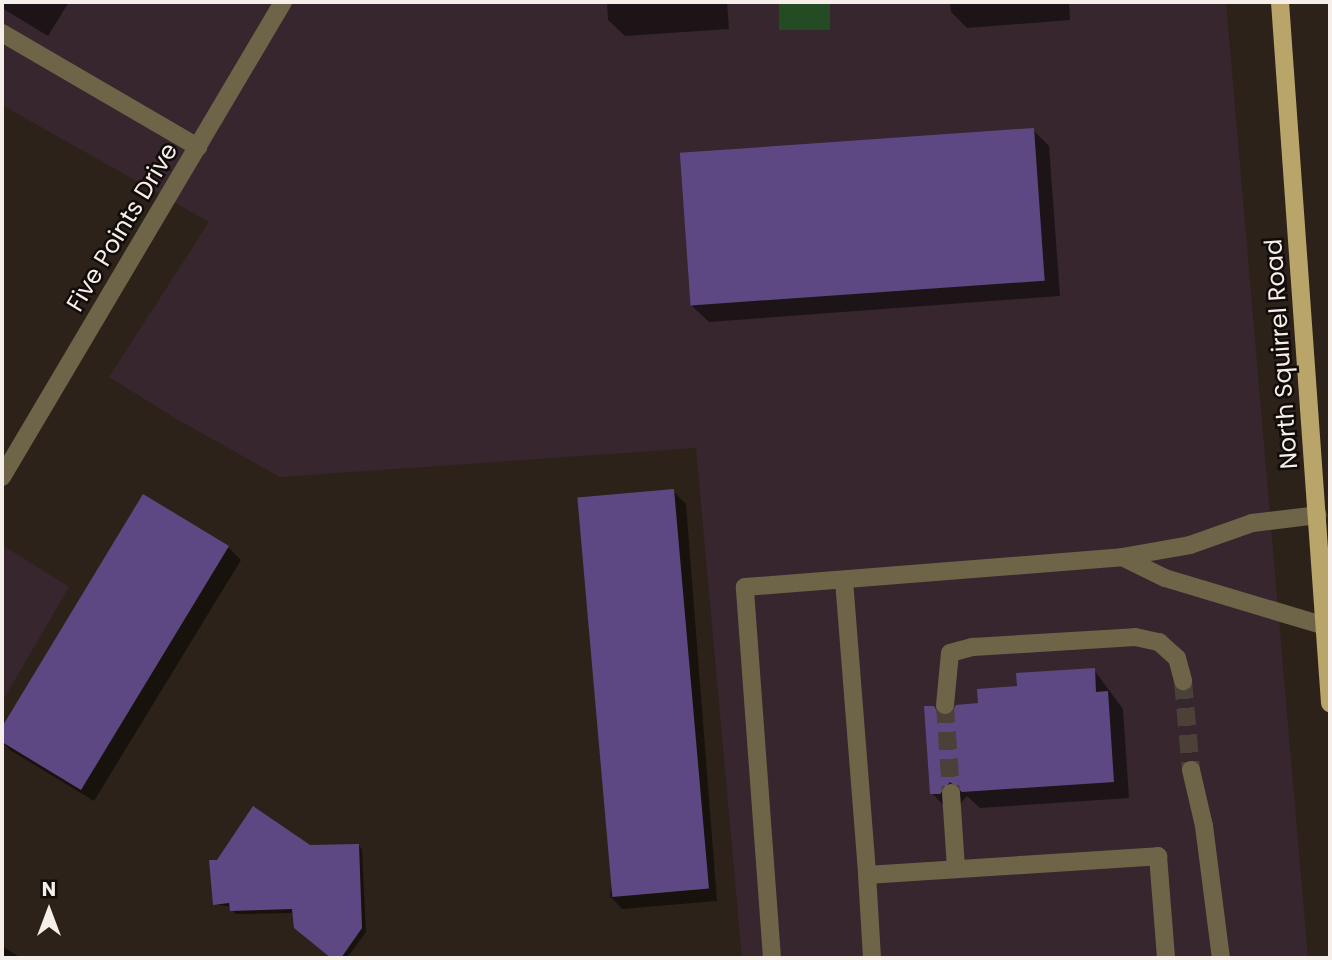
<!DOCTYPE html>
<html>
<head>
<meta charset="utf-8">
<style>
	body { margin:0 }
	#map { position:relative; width:1332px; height:960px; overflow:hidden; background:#2d2219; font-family:Poppins,sans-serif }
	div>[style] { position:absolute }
	.commercial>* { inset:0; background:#37262e }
	.green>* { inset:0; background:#244c24; transform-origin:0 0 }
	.shadow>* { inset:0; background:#0007 }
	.building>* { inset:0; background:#5e4883; transform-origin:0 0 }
	.minor-tunnel>* { height:18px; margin-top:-9px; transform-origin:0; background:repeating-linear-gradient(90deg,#4b4138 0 18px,transparent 0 27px) }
	.minor>* { height:18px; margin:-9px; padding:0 9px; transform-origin:9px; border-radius:9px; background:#6e6448 }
	.major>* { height:18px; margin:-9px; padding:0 9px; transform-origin:9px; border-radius:9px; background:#b9a569 }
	span { translate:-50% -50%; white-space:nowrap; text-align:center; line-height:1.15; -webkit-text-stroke:5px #110c09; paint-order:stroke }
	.street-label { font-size:24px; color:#f6eee8 }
	.frame { position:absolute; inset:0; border:4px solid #f6eee8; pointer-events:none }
	.north { position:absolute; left:14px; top:876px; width:70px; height:70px; -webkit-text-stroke:5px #110c09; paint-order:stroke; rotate:0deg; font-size:19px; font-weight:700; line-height:28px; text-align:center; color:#f6eee8 }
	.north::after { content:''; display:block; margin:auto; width:24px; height:32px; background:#f6eee8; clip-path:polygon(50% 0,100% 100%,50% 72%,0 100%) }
</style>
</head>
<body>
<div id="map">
	<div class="commercial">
		<i style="clip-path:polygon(2px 2px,1226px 2px,1308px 958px,742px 958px,696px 448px,280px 477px,173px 417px,109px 377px,209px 222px,2px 105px)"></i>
		<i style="clip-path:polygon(2px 545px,69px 587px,2px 702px)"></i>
	</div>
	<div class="green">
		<i style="left:779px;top:2px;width:51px;height:28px"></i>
	</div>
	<div class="shadow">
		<i style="clip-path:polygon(2px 2px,69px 2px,48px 36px,2px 8px)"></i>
		<i style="clip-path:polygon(607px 2px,727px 2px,729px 29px,625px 36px,608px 20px)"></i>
		<i style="clip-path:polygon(950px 2px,1069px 2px,1070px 20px,967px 28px,951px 12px)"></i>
		<i style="clip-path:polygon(1033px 130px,1049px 146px,1060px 296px,709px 322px,692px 306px)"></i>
		<i style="clip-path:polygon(673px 491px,686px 504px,717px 901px,622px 909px,610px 896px)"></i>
		<i style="clip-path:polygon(144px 497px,228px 547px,241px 560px,94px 801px,10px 750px,2px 742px,2px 731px)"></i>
		<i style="clip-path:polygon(1094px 670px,1123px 709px,1129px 798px,980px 808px,967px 796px,956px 809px,948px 810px,932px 793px,933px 708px,950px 717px,1019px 688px)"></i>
		<i style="clip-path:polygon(358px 845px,362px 849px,366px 932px,347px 958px,333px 958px,300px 932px,294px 913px,235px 914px,231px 907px,215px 904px,310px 847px)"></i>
		<i style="clip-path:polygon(2px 946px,21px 958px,2px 958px)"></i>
	</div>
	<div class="building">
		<i style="left:1034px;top:128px;width:153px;height:355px;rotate:86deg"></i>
		<i style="left:674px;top:489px;width:401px;height:97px;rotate:85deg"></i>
		<i style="clip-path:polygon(143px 494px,229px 546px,81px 790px,2px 742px,2px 727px)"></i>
		<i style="clip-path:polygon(1095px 668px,1096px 692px,1108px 691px,1114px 782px,962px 792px,950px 782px,940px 794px,930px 794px,924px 706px,934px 706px,939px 715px,949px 716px,956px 705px,978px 703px,977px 689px,1017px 686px,1016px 673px)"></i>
		<i style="clip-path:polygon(253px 806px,310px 845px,359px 844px,362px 928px,341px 958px,331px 958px,294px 928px,292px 909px,230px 911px,229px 903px,213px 905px,209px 860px,217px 860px)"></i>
	</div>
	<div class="minor-tunnel">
		<i style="left:1183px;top:681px;width:89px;rotate:84.9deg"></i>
		<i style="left:945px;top:705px;width:88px;rotate:86.1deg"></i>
	</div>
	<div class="minor">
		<i style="left:2px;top:33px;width:227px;rotate:30.2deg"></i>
		<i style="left:2px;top:477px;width:552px;rotate:-59.39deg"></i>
		<i style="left:1122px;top:557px;width:48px;rotate:26deg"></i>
		<i style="left:1165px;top:578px;width:167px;rotate:16.7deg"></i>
		<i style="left:844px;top:580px;width:296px;rotate:85.5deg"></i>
		<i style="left:945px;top:705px;width:52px;rotate:-84.5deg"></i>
		<i style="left:950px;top:653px;width:24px;rotate:-15deg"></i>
		<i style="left:973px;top:647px;width:162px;rotate:-3.5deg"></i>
		<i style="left:1135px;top:637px;width:25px;rotate:12deg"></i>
		<i style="left:1159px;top:642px;width:24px;rotate:42deg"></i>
		<i style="left:1177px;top:658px;width:24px;rotate:75deg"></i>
		<i style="left:1191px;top:770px;width:57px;rotate:76.9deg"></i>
		<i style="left:1204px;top:826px;width:133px;rotate:82.7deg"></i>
		<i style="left:951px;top:793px;width:76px;rotate:86.2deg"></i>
		<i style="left:772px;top:958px;width:372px;rotate:-94.2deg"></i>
		<i style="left:745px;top:587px;width:378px;rotate:-4.5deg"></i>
		<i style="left:1122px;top:557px;width:69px;rotate:-10deg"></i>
		<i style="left:1190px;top:545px;width:66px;rotate:-19.5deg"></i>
		<i style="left:1252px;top:523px;width:66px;rotate:-6.9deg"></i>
		<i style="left:872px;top:958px;width:83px;rotate:-93.4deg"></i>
		<i style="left:867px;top:875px;width:292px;rotate:-3.7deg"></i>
		<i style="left:1158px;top:856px;width:102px;rotate:85.5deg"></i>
	</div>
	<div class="major">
		<i style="left:1280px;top:2px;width:703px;rotate:85.92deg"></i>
	</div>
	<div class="street-label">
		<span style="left:122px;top:227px;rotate:-59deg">Five Points Drive</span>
		<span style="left:1281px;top:354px;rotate:-94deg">North Squirrel Road</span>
	</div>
	<div class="frame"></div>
	<div class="north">N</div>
</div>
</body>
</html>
